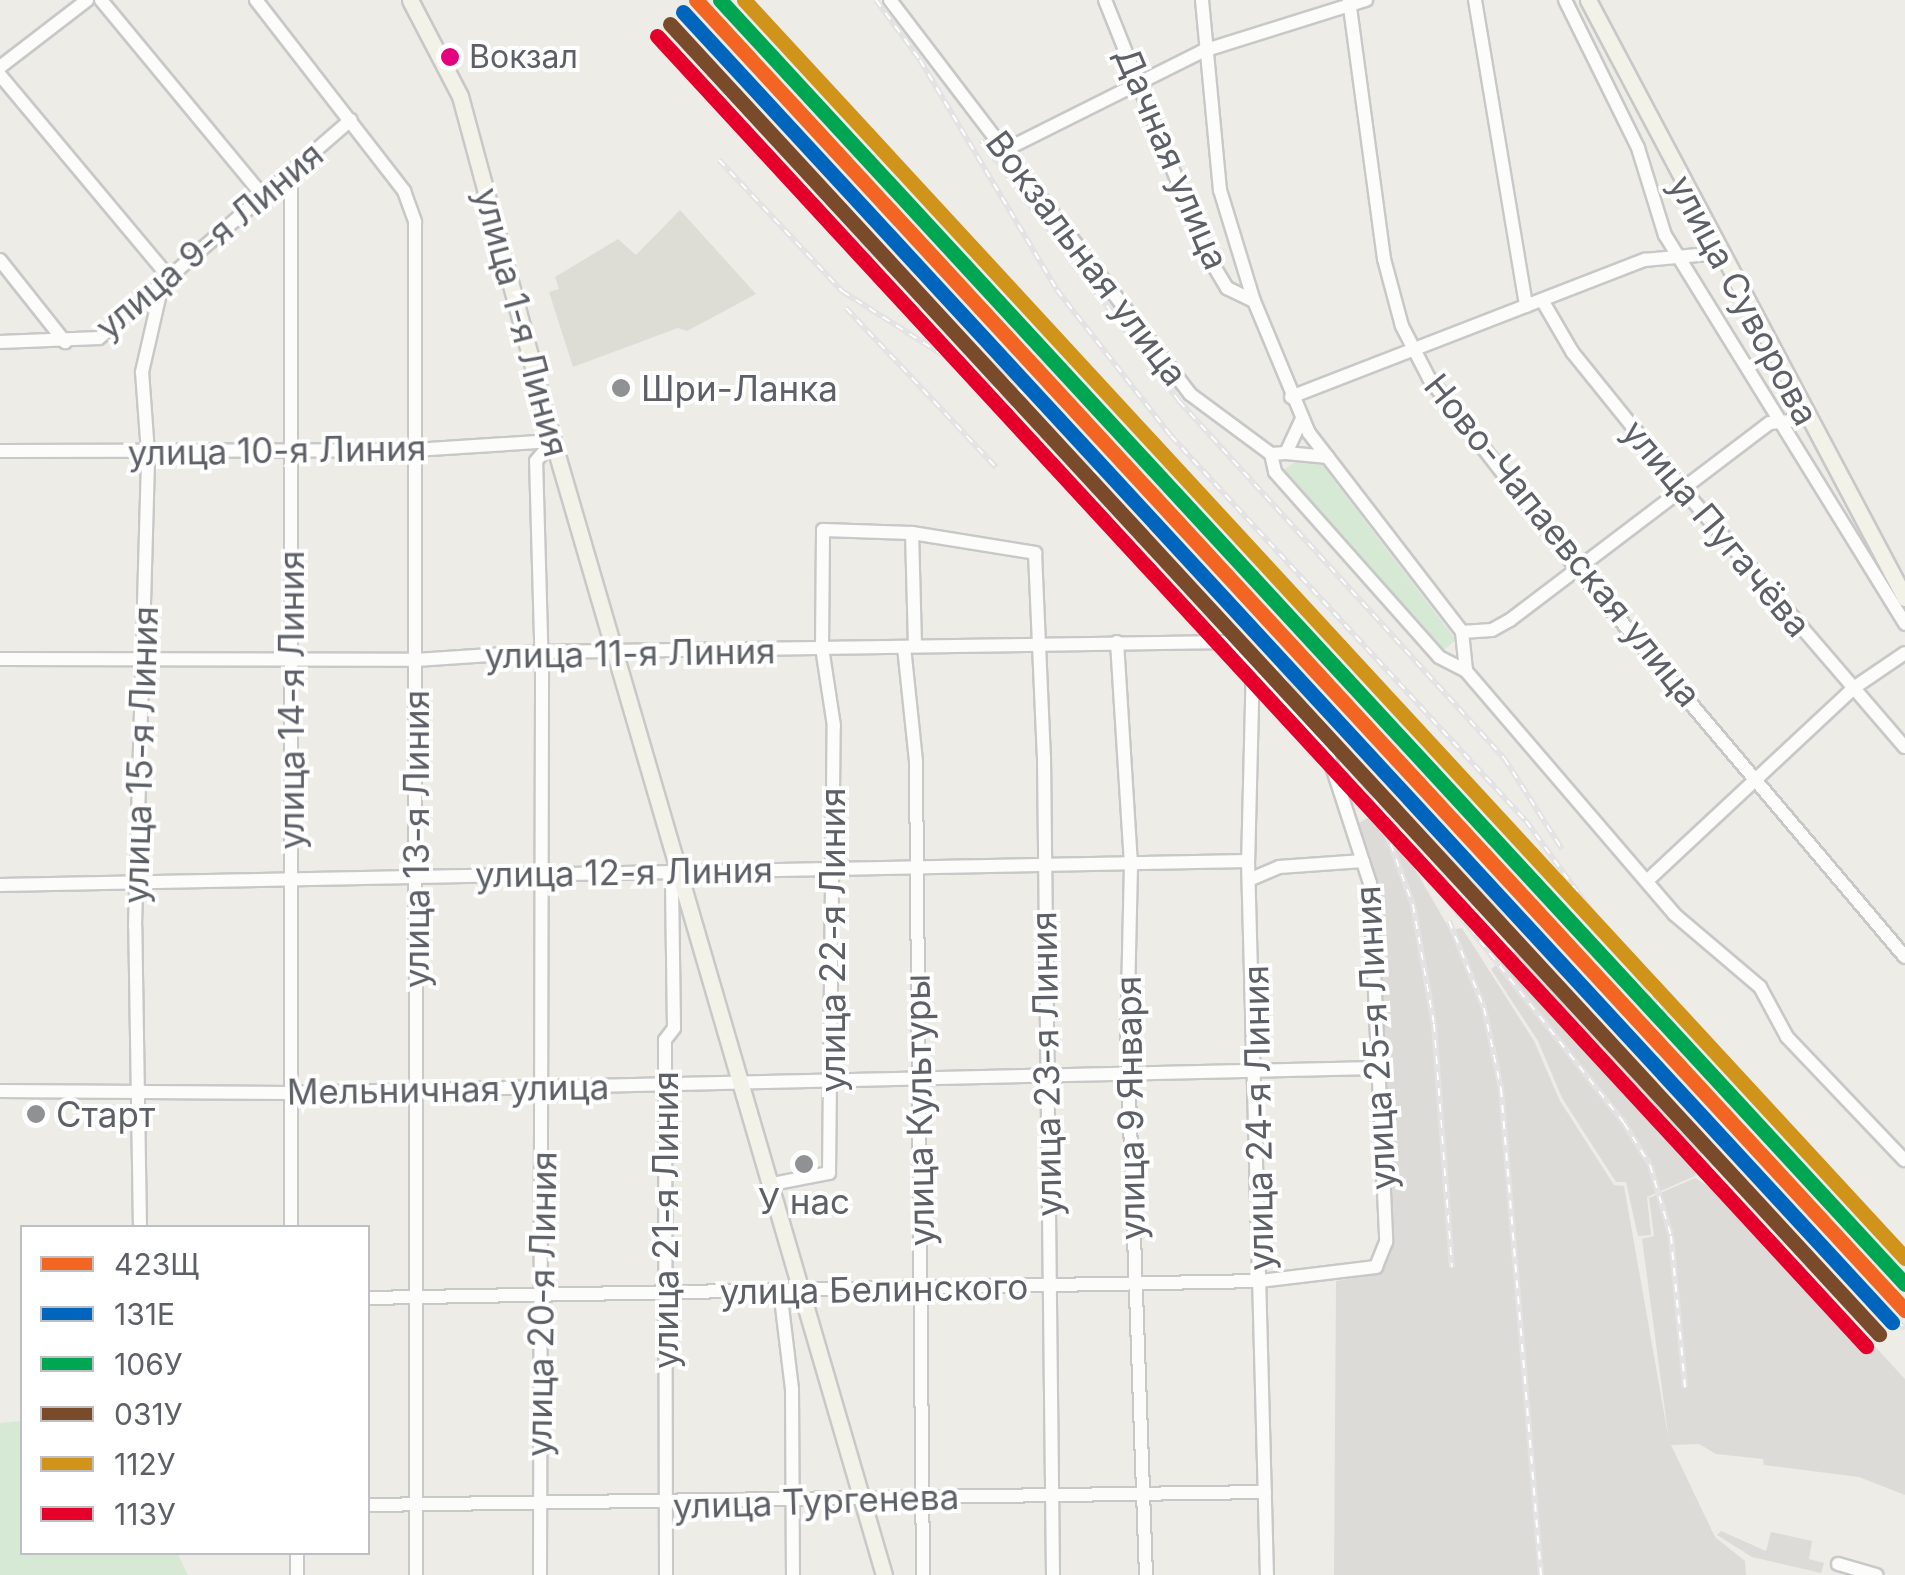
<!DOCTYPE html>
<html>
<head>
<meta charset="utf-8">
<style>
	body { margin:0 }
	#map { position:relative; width:1905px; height:1575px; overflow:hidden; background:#edece7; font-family:Inter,sans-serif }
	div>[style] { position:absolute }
	.industrial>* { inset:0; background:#dddbd7 }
	.education>* { inset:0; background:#dddcd5 }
	.green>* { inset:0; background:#d5e9d4 }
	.roads { filter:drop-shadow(2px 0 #c9c8c8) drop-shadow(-2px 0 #c9c8c8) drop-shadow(0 2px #c9c8c8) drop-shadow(0 -2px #c9c8c8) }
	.minor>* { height:12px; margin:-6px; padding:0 6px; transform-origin:6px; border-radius:6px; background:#fcfcfb }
	.major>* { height:15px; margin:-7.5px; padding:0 7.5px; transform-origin:7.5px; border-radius:7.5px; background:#f3f2e8 }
	.rail>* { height:6px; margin-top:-3px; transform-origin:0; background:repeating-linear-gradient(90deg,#fff 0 8px,#e3e3e3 0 16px); box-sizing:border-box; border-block:2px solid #e3e3e3 }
	.rail-1>* { height:15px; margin:-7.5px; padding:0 7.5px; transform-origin:7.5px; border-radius:7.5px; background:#f26522 }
	.rail-2>* { height:15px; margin:-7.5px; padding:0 7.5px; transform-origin:7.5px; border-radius:7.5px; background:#0065bd }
	.rail-3>* { height:15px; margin:-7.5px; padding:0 7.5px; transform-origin:7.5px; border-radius:7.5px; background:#00a651 }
	.rail-4>* { height:15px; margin:-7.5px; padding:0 7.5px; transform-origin:7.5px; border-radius:7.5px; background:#7a4b2a }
	.rail-5>* { height:15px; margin:-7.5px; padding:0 7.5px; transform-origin:7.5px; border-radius:7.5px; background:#d0941a }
	.rail-6>* { height:15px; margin:-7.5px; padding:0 7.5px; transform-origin:7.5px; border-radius:7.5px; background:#e4002b }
	.dots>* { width:28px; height:28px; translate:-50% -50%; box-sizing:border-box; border:5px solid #fff; border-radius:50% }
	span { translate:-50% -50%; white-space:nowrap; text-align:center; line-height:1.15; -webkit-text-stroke:8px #fff; paint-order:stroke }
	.bus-label { font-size:32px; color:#5d6066 }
	.left { translate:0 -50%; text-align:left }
	.street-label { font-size:35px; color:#5d6066 }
	.poi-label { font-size:35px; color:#5d6066 }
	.legend { position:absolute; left:20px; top:1225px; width:350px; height:330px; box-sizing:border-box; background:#fff; border:2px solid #bebfc2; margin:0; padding:12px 18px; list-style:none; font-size:30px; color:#5d6066 }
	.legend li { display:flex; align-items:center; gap:20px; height:50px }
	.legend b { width:50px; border:2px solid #bebfc2 }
</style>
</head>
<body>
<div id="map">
	<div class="industrial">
		<i style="clip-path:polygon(1381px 810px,1450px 930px,1462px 928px,1534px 1041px,1560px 1101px,1614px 1185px,1624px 1186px,1669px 1441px,1642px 1239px,1654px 1236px,1649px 1198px,1695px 1178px,1752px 1213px,1905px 1379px,1905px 1495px,1859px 1477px,1764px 1465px,1763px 1459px,1716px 1454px,1699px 1444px,1671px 1445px,1715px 1537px,1745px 1561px,1746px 1575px,1334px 1575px,1336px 1281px,1378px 1274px,1394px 1244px,1377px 878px,1354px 826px)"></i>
		<i style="clip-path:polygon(1521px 947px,1682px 1115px,1703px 1151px,1695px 1176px,1647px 1197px,1651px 1235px,1638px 1236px,1626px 1182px,1616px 1182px,1562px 1098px,1538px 1041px,1491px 969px)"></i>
		<i style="clip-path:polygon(1721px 1531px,1766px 1551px,1771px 1532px,1812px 1541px,1809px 1559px,1824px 1563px,1821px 1573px,1752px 1557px,1717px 1535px)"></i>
	</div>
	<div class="education">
		<i style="clip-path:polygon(680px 210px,756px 294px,687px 331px,678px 328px,573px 367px,549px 292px,559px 289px,555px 277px,618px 239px,636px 255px)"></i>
	</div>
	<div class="green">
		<i style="clip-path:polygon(1297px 460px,1322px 465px,1456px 640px,1441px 652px,1283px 471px)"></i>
		<i style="clip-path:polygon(22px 1421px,22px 1552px,177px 1553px,188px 1575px,0 1575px,0 1423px)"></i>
	</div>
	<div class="roads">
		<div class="minor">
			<i style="left:101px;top:0;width:254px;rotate:50.4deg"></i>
			<i style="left:256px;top:0;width:242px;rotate:52.2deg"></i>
			<i style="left:404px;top:191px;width:33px;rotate:70deg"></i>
			<i style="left:415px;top:222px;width:1353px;rotate:89.96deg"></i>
			<i style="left:890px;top:0;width:495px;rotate:52.7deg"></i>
			<i style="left:1190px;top:394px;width:101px;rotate:36.5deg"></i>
			<i style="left:1271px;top:454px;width:15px;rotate:-4deg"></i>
			<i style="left:1286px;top:453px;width:38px;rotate:-65deg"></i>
			<i style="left:1105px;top:0;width:272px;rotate:68.2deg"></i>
			<i style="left:1206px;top:253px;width:41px;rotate:59deg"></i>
			<i style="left:1227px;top:288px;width:30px;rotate:26deg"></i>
			<i style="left:1202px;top:0;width:191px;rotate:84.6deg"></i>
			<i style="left:1220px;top:190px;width:116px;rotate:73deg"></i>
			<i style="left:1254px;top:301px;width:143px;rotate:67.4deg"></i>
			<i style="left:1309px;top:433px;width:251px;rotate:52.4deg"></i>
			<i style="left:1462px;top:632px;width:39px;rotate:84deg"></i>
			<i style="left:1466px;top:671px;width:320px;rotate:49.4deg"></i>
			<i style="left:1674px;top:914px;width:113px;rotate:40.3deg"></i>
			<i style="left:1760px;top:987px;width:57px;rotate:61.6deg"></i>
			<i style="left:1787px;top:1037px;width:170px;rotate:46.4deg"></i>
			<i style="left:1349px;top:0;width:261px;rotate:82.3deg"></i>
			<i style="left:1384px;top:259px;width:69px;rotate:75deg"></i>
			<i style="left:1402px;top:326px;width:59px;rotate:62.6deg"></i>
			<i style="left:1429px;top:378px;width:242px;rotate:52.2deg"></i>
			<i style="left:1577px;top:569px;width:508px;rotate:49.79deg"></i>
			<i style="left:1475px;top:0;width:310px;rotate:80.5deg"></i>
			<i style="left:1565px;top:0;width:165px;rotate:63.7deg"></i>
			<i style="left:1638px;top:148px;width:91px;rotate:72.8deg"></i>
			<i style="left:1665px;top:235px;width:457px;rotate:58.3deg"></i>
			<i style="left:0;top:67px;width:110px;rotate:-37.6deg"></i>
			<i style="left:0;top:75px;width:265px;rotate:50.1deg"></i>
			<i style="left:1005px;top:150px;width:221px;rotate:-26.6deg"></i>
			<i style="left:1203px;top:51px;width:171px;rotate:-17.4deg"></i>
			<i style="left:291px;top:172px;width:1056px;rotate:90deg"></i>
			<i style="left:0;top:260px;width:105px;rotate:51.6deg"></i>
			<i style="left:1542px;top:300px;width:61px;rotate:59.7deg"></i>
			<i style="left:1573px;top:353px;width:172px;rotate:51.1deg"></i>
			<i style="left:1681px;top:487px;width:343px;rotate:49.3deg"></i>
			<i style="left:0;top:342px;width:99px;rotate:-2.3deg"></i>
			<i style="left:99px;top:338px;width:333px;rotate:-40.9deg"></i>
			<i style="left:1291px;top:397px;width:380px;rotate:-21.2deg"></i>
			<i style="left:1645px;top:260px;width:74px;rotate:-5.4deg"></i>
			<i style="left:0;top:451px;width:414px;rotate:-0.1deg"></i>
			<i style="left:414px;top:450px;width:139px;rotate:-3.7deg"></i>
			<i style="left:1286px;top:453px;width:42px;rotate:5.4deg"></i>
			<i style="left:1271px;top:454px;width:18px;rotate:77deg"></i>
			<i style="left:1275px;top:472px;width:247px;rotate:48.4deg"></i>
			<i style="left:1439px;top:657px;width:30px;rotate:27deg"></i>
			<i style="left:1462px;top:632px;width:30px;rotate:-4deg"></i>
			<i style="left:1492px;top:630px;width:21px;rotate:-29deg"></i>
			<i style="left:1510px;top:620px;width:326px;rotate:-37.2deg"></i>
			<i style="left:1770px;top:423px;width:37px;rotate:-6deg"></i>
			<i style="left:1117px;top:642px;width:223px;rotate:86.4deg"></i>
			<i style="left:1131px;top:865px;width:172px;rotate:91.3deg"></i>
			<i style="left:1127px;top:1037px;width:538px;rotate:87.98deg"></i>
			<i style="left:915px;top:646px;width:113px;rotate:-91.5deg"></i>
			<i style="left:912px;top:533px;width:125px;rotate:9.2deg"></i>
			<i style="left:1035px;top:553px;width:204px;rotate:87.5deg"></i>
			<i style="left:1044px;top:757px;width:818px;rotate:89.37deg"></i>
			<i style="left:904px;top:647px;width:116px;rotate:84deg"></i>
			<i style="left:916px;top:762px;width:813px;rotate:89.51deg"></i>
			<i style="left:0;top:659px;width:416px;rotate:0.1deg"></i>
			<i style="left:416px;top:660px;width:122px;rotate:-3.8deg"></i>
			<i style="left:538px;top:652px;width:690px;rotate:-0.83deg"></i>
			<i style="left:1228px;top:642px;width:32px;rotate:39deg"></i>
			<i style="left:1253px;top:662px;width:116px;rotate:50.3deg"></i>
			<i style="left:1327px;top:751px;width:139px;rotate:72deg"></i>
			<i style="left:1370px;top:883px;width:359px;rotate:87.4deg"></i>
			<i style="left:1386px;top:1242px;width:27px;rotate:112deg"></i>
			<i style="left:1376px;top:1267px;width:116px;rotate:173.1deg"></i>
			<i style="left:1261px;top:1281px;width:893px;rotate:178.91deg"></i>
			<i style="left:1253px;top:662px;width:199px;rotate:91.4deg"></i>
			<i style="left:1248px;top:861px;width:714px;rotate:88.48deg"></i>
			<i style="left:1251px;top:879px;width:30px;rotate:-23deg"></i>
			<i style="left:1279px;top:867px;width:84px;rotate:-4.1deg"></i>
			<i style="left:1649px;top:879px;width:282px;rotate:-43deg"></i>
			<i style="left:1855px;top:687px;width:60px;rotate:-34.2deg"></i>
			<i style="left:0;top:885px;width:1248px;rotate:-1.1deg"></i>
			<i style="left:0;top:1091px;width:289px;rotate:0.4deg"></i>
			<i style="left:289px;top:1093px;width:1087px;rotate:-1.32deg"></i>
			<i style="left:772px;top:1184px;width:58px;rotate:-10.9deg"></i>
			<i style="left:829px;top:1173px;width:447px;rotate:-89.4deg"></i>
			<i style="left:834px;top:726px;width:79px;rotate:-98.7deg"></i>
			<i style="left:822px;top:648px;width:118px;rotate:-89.5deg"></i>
			<i style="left:823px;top:530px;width:89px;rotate:1.9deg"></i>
			<i style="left:140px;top:1228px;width:302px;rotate:-90.9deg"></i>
			<i style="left:135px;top:926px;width:473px;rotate:-88.4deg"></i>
			<i style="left:148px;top:453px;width:81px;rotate:-94.2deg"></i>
			<i style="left:142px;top:372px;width:89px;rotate:-77.1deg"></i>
			<i style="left:780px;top:1290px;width:100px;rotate:83.1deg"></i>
			<i style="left:792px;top:1389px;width:186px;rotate:89.7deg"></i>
			<i style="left:368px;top:1505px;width:897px;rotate:-0.83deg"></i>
			<i style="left:1838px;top:1564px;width:40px;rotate:16deg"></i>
			<i style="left:297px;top:1575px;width:23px;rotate:-90deg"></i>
			<i style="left:540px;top:1575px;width:902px;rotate:-89.87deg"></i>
			<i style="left:542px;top:673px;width:212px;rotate:-91.6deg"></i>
			<i style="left:536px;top:461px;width:26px;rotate:-50deg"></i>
			<i style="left:666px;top:1575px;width:535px;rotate:-90.11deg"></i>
			<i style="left:665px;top:1040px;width:15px;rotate:-53deg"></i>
			<i style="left:674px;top:1028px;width:146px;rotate:-90.8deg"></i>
			<i style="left:672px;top:882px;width:14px;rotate:-60deg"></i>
		</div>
		<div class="major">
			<i style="left:410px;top:0;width:108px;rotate:62.5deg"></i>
			<i style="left:460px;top:96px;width:357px;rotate:74.9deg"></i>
			<i style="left:553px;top:441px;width:1181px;rotate:73.73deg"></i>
			<i style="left:1588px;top:0;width:677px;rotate:62.07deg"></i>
		</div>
	</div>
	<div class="rail">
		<i style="left:876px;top:0;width:74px;rotate:53.7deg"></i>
		<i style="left:920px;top:60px;width:268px;rotate:59.2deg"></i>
		<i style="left:1057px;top:290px;width:185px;rotate:52deg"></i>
		<i style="left:1171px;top:436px;width:524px;rotate:47.32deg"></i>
		<i style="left:1526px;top:821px;width:259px;rotate:54.1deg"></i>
		<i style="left:1678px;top:1031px;width:334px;rotate:47.2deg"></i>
		<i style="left:691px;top:16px;width:1788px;rotate:47.24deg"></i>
		<i style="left:981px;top:140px;width:328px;rotate:52.8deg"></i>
		<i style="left:1179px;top:401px;width:483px;rotate:47.7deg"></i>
		<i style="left:1504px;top:758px;width:108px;rotate:57.5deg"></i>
		<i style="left:719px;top:160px;width:180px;rotate:46.8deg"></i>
		<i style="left:842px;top:291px;width:181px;rotate:32.4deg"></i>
		<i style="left:995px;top:388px;width:138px;rotate:40deg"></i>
		<i style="left:855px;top:235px;width:230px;rotate:43.4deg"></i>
		<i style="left:846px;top:308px;width:219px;rotate:46.7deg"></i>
		<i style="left:1273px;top:664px;width:115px;rotate:52deg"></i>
		<i style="left:1337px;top:745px;width:162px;rotate:55deg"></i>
		<i style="left:1430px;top:878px;width:313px;rotate:51.6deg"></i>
		<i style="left:1624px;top:1123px;width:49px;rotate:58.2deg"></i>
		<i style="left:1650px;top:1165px;width:74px;rotate:73.5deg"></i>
		<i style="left:1671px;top:1236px;width:152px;rotate:84.7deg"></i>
		<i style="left:1387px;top:794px;width:170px;rotate:46.7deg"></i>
		<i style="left:1385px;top:829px;width:81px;rotate:69.8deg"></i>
		<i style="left:1413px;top:905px;width:121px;rotate:80deg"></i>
		<i style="left:1434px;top:1024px;width:244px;rotate:85.8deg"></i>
		<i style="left:1449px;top:921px;width:94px;rotate:68.1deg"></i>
		<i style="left:1484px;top:1008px;width:83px;rotate:78.1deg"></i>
		<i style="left:1501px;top:1089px;width:488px;rotate:85.3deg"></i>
		<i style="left:1742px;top:1075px;width:148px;rotate:48.6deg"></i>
	</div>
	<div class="rail-1">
		<i style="left:696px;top:0;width:1783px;rotate:47.3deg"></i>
	</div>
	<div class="rail-2">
		<i style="left:683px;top:12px;width:1783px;rotate:47.3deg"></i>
	</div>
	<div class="rail-3">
		<i style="left:720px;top:0;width:1747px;rotate:47.3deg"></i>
	</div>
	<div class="rail-4">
		<i style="left:670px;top:24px;width:1783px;rotate:47.3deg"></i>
	</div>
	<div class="rail-5">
		<i style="left:744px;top:0;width:1712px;rotate:47.3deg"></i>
	</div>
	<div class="rail-6">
		<i style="left:657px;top:36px;width:1783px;rotate:47.3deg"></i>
	</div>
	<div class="dots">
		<i style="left:450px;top:57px;background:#e5007d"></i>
		<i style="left:621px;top:388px;background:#8f9193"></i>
		<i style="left:36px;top:1114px;background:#8f9193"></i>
		<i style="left:804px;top:1164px;background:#8f9193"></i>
	</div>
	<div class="bus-label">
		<span class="left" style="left:469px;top:57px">Вокзал</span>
	</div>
	<div class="street-label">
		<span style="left:1172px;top:158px;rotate:67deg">Дачная улица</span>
		<span style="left:209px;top:240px;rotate:-40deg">улица 9-я Линия</span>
		<span style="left:1087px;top:258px;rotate:53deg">Вокзальная улица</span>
		<span style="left:1744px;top:300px;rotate:62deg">улица Суворова</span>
		<span style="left:522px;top:322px;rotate:75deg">улица 1-я Линия</span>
		<span style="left:277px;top:450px;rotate:-1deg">улица 10-я Линия</span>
		<span style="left:1717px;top:528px;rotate:50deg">улица Пугачёва</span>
		<span style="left:1563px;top:540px;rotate:51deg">Ново-Чапаевская улица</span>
		<span style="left:630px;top:653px;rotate:-1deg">улица 11-я Линия</span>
		<span style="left:291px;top:700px;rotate:-90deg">улица 14-я Линия</span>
		<span style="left:140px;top:755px;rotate:-88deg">улица 15-я Линия</span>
		<span style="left:416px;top:839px;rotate:-90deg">улица 13-я Линия</span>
		<span style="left:624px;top:872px;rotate:-1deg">улица 12-я Линия</span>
		<span style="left:832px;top:940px;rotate:-90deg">улица 22-я Линия</span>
		<span style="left:1375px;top:1038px;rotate:-93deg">улица 25-я Линия</span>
		<span style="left:1046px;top:1064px;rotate:-91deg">улица 23-я Линия</span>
		<span style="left:448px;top:1089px;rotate:-1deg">Мельничная улица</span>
		<span style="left:1130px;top:1108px;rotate:-91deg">улица 9 Января</span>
		<span style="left:919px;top:1110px;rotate:-91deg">улица Культуры</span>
		<span style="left:1258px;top:1118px;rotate:-91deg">улица 24-я Линия</span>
		<span style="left:665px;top:1220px;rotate:-90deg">улица 21-я Линия</span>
		<span style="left:874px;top:1289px;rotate:-1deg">улица Белинского</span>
		<span style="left:541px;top:1304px;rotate:-89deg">улица 20-я Линия</span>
		<span style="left:816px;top:1501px;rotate:-2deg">улица Тургенева</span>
	</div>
	<div class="poi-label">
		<span class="left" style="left:641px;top:388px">Шри-Ланка</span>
		<span class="left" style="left:56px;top:1114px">Cтарт</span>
		<span style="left:804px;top:1201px">У нас</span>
	</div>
	<ul class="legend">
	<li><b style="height:12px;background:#f26522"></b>423Щ</li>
	<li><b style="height:12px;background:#0065bd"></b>131Е</li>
	<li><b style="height:12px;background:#00a651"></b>106У</li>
	<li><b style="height:12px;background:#7a4b2a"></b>031У</li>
	<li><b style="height:12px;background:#d0941a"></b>112У</li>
	<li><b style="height:12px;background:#e4002b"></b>113У</li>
	</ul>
</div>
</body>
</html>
